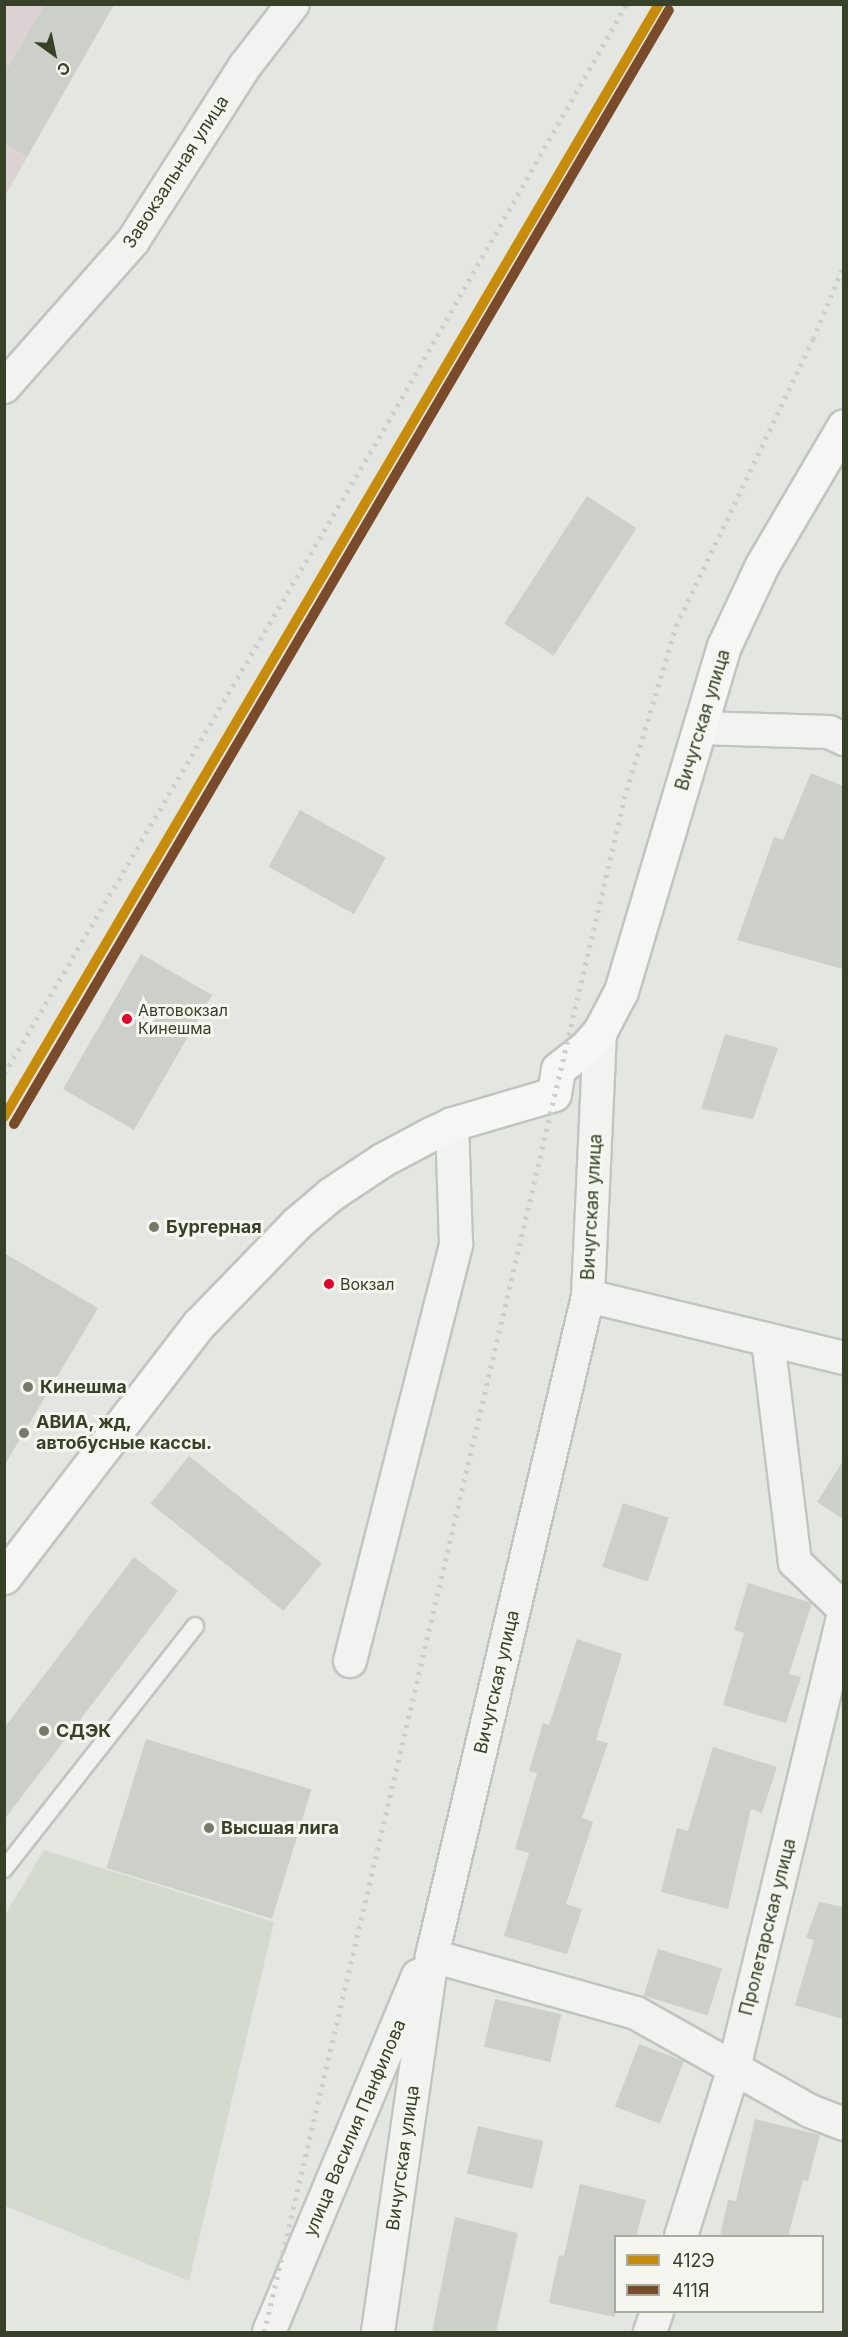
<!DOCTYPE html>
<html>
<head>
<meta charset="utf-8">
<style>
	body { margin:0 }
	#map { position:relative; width:848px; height:2337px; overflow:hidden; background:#e4e7e1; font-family:Inter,sans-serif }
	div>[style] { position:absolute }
	.built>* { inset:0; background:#d5dacf }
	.green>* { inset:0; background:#dbd2d4 }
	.building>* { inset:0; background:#cdcfc9; transform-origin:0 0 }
	.roads { filter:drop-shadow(2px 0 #c2c5bf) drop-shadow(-2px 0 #c2c5bf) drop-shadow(0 2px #c2c5bf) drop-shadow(0 -2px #c2c5bf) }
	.lane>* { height:16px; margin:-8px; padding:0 8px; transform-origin:8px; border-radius:8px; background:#f2f3f1 }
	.street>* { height:32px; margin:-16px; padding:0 16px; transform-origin:16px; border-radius:16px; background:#f2f3f1 }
	.secondary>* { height:33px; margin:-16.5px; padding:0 16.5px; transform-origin:16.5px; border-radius:16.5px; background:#f6f6f5 }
	.rail>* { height:4.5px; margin-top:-2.25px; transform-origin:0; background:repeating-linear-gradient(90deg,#cdceca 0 3px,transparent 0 9px) }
	.rail-1>* { height:10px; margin:-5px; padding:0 5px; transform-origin:5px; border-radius:5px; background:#c78d0a }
	.rail-2>* { height:10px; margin:-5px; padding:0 5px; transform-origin:5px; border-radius:5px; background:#7a4b2a }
	.dots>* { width:16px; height:16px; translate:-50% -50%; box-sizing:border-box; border:3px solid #f4f6ef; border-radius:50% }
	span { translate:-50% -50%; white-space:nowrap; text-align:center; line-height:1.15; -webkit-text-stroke:6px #f4f6ef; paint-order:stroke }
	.bus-label { font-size:16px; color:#374127 }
	.left { translate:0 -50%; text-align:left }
	.street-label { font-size:18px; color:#374127 }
	.poi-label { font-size:18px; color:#374127; font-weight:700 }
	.frame { position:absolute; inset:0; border:6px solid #374127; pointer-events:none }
	.legend { position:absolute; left:614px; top:2235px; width:210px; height:78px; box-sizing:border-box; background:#f4f6ef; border:2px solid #a8ae9f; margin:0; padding:8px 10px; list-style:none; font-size:18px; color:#374127 }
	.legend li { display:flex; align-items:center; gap:12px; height:30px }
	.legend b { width:30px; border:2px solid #a8ae9f }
	.north { position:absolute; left:24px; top:24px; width:60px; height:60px; -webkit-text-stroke:4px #f4f6ef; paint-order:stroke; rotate:147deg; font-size:16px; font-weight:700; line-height:24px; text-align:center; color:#374127 }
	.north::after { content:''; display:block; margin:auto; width:21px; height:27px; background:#374127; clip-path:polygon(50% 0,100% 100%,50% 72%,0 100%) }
</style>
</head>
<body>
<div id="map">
	<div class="built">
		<i style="clip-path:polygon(44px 1850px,274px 1922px,189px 2281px,5px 2206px,5px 1915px)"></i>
	</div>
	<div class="green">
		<i style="clip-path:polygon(5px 5px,114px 5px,5px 196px)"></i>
	</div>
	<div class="building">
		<i style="clip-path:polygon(45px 4px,114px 4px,27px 156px,4px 143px,4px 75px)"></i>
		<i style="left:587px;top:496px;width:59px;height:152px;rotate:33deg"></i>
		<i style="clip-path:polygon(811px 773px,843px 786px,843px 969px,737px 940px,774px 837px,783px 840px)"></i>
		<i style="left:300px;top:810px;width:98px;height:65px;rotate:29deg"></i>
		<i style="left:141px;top:954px;width:82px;height:156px;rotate:30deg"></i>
		<i style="clip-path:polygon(725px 1034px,778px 1048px,753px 1119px,701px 1109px)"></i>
		<i style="clip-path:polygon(4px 1253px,98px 1308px,4px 1466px)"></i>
		<i style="left:189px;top:1456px;width:171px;height:61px;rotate:39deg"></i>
		<i style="clip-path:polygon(843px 1461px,843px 1519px,817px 1502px)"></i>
		<i style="left:623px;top:1503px;width:48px;height:67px;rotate:18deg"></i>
		<i style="clip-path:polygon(134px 1557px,178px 1591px,4px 1820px,4px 1728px)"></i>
		<i style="clip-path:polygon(748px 1583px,812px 1603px,789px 1674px,801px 1677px,786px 1723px,723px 1705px,744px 1633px,734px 1630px)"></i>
		<i style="clip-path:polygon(577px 1639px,622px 1654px,596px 1740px,608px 1743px,582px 1818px,593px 1822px,566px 1904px,582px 1909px,567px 1954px,504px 1936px,529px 1853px,515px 1849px,537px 1773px,529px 1771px,543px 1723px,549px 1725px)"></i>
		<i style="left:146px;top:1739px;width:173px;height:135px;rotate:17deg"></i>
		<i style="clip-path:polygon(713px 1747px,777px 1767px,762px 1813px,751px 1809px,728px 1909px,661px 1892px,677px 1828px,688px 1831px)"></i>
		<i style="clip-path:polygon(819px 1902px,843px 1907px,843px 2019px,795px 2005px,814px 1940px,806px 1938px)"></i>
		<i style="left:658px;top:1949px;width:67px;height:49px;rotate:17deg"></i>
		<i style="left:495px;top:1999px;width:68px;height:49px;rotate:13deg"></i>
		<i style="left:639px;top:2044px;width:48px;height:67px;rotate:21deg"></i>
		<i style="clip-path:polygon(755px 2119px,820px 2135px,808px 2181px,803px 2180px,788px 2236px,720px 2236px,728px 2200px,736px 2201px)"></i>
		<i style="left:478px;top:2126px;width:67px;height:49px;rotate:13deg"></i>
		<i style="clip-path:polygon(580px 2184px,646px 2200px,636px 2236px,615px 2236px,615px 2317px,549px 2303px,559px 2255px,564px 2256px)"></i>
		<i style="clip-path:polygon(455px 2217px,518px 2233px,496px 2332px,432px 2332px)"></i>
	</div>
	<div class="roads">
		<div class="lane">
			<i style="left:4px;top:1869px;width:309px;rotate:-51.8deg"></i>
		</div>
		<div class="street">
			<i style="left:4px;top:387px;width:195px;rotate:-48.5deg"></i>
			<i style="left:133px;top:241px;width:208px;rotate:-57.4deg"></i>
			<i style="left:245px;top:66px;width:78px;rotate:-52.3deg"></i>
			<i style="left:700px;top:728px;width:129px;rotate:1.8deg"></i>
			<i style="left:829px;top:732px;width:17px;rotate:25deg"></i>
			<i style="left:588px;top:1296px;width:263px;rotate:13.6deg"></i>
			<i style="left:768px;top:1340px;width:224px;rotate:83.1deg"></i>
			<i style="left:795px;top:1562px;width:68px;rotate:43.8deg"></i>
			<i style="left:350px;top:1661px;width:430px;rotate:-75.7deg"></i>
			<i style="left:456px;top:1244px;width:120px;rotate:-91.9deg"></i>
			<i style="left:432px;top:1956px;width:212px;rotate:15.6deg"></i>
			<i style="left:636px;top:2013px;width:200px;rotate:29.4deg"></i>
			<i style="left:810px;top:2111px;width:36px;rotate:21deg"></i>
			<i style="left:681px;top:2236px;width:176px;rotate:-72.5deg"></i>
			<i style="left:734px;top:2068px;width:467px;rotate:-76.4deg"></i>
			<i style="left:269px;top:2332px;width:386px;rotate:-67.3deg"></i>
			<i style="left:378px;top:2332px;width:380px;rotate:-81.8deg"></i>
			<i style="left:432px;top:1956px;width:678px;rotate:-76.7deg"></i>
			<i style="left:588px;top:1296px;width:265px;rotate:-87.4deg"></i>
			<i style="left:650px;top:2332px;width:21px;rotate:-71deg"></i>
		</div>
		<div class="secondary">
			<i style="left:4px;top:1577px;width:319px;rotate:-52.4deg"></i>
			<i style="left:199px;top:1324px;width:141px;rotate:-45.9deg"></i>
			<i style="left:297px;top:1223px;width:45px;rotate:-40.5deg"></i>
			<i style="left:331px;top:1194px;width:61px;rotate:-33.7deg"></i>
			<i style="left:382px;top:1160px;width:55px;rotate:-28deg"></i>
			<i style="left:431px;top:1134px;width:23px;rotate:-25deg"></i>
			<i style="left:452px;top:1124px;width:106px;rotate:-16.4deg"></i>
			<i style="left:554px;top:1094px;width:25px;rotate:-81deg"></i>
			<i style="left:558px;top:1069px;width:33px;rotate:-38deg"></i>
			<i style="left:584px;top:1049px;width:24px;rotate:-48deg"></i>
			<i style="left:600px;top:1031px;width:45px;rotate:-62.3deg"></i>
			<i style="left:621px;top:991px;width:360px;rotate:-73.4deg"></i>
			<i style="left:724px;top:646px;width:89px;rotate:-64.9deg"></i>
			<i style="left:762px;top:565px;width:161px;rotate:-59.5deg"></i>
		</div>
	</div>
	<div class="rail">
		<i style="left:4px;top:1074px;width:757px;rotate:-59.5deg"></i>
		<i style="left:388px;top:422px;width:481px;rotate:-60.3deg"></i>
		<i style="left:264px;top:2332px;width:1575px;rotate:-76.78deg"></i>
		<i style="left:624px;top:799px;width:181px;rotate:-73.3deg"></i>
		<i style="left:676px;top:626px;width:318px;rotate:-64.5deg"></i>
		<i style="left:813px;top:339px;width:80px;rotate:-67.3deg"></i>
	</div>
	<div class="rail-1">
		<i style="left:4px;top:1117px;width:1291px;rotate:-59.52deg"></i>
	</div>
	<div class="rail-2">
		<i style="left:14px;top:1124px;width:1292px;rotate:-59.55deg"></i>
	</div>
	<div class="dots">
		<i style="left:127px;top:1019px;background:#e4002b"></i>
		<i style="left:154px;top:1227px;background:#747b68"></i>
		<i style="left:329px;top:1284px;background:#e4002b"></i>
		<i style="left:28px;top:1387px;background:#747b68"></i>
		<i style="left:24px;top:1433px;background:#747b68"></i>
		<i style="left:44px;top:1731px;background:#747b68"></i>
		<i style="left:209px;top:1828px;background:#747b68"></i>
	</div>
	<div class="bus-label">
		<span class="left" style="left:138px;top:1019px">Автовокзал<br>Кинешма</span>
		<span class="left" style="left:340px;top:1284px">Вокзал</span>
	</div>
	<div class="street-label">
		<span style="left:176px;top:172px;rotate:-57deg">Завокзальная улица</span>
		<span style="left:703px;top:720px;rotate:-73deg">Вичугская улица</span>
		<span style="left:592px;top:1207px;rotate:-87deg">Вичугская улица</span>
		<span style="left:497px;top:1682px;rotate:-77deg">Вичугская улица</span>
		<span style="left:768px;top:1927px;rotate:-76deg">Пролетарская улица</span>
		<span style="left:355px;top:2128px;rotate:-67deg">улица Василия Панфилова</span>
		<span style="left:403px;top:2158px;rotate:-82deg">Вичугская улица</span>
	</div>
	<div class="poi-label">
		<span class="left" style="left:166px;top:1227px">Бургерная</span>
		<span class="left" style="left:40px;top:1387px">Кинешма</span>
		<span class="left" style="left:36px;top:1433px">АВИА, жд,<br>автобусные кассы.</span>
		<span class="left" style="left:56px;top:1731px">СДЭК</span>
		<span class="left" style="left:221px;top:1828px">Высшая лига</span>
	</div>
	<div class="frame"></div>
	<ul class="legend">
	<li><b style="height:8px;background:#c78d0a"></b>412Э</li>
	<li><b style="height:8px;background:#7a4b2a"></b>411Я</li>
	</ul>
	<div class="north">С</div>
</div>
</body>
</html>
